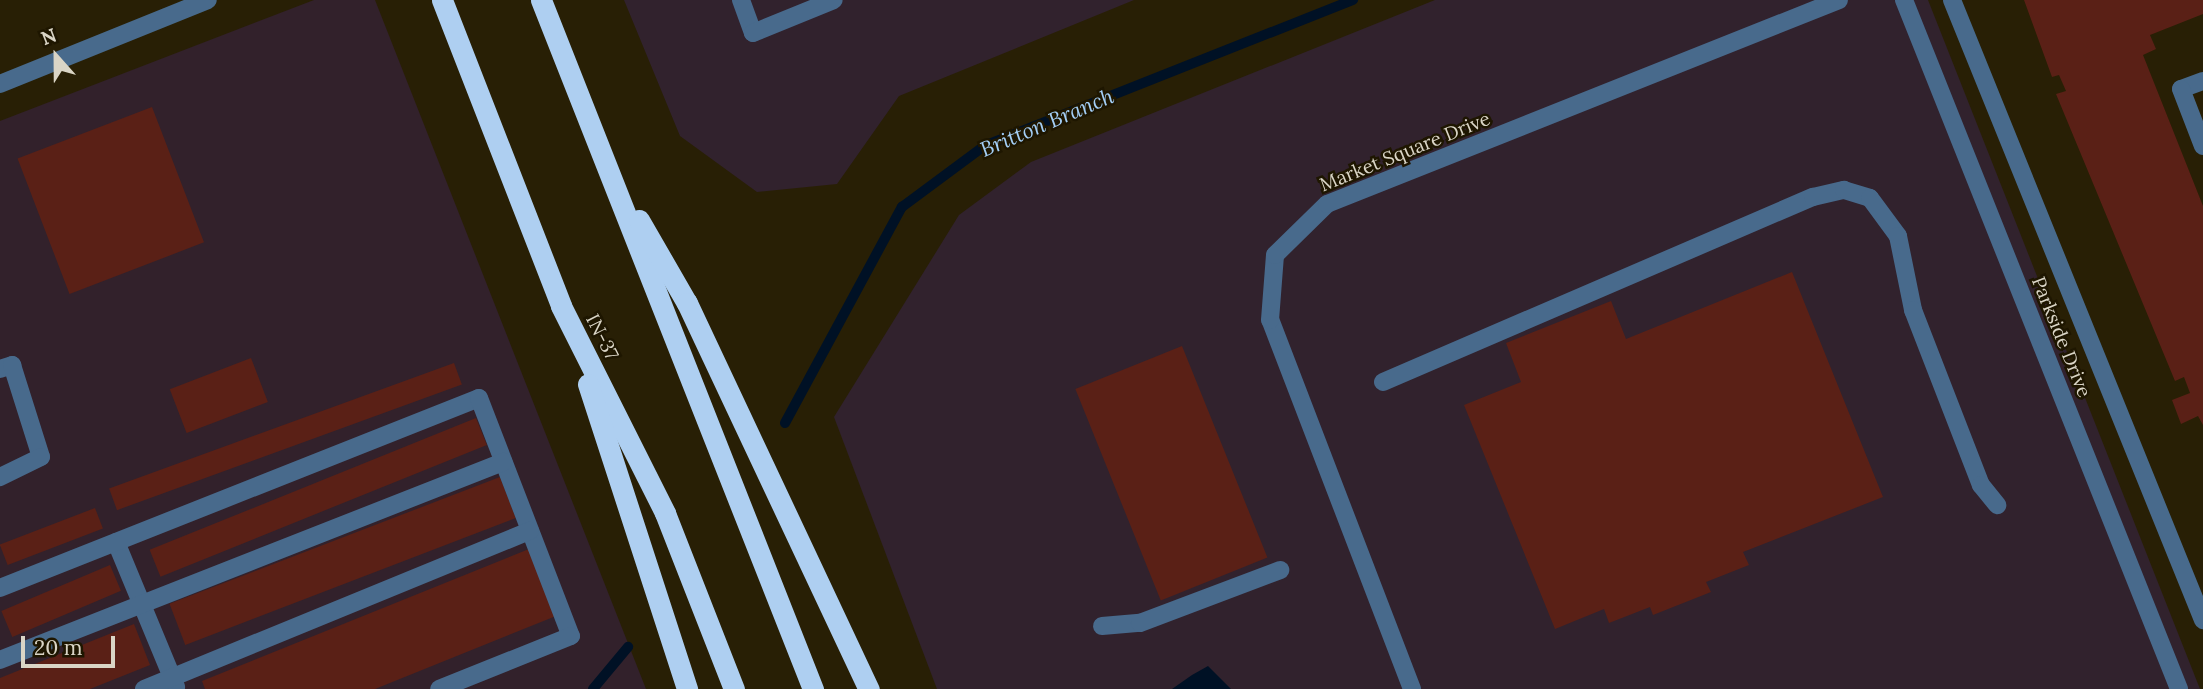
<!DOCTYPE html>
<html>
<head>
<meta charset="utf-8">
<style>
	body { margin:0 }
	#map { position:relative; width:2203px; height:689px; overflow:hidden; background:#281f05; font-family:Lora,serif }
	div>[style] { position:absolute }
	.commercial>* { inset:0; background:#31222d }
	.industrial>* { inset:0; background:#32212b }
	.water>* { inset:0; background:#001125 }
	.stream>* { height:10px; margin:-5px; padding:0 5px; transform-origin:5px; border-radius:5px; background:#001125 }
	.building>* { inset:0; background:#5a2016; transform-origin:0 0 }
	.minor>* { height:18px; margin:-9px; padding:0 9px; transform-origin:9px; border-radius:9px; background:#486a8c }
	.highway>* { height:21px; margin:-10.5px; padding:0 10.5px; transform-origin:10.5px; border-radius:10.5px; background:#aecff1 }
	span { translate:-50% -50%; white-space:nowrap; text-align:center; line-height:1.15; -webkit-text-stroke:5px #1e1600; paint-order:stroke }
	.street-label { font-size:19px; color:#dad5c6 }
	.water-label { font-size:21px; color:#a4cff6; font-style:italic }
	.north { position:absolute; left:21px; top:21px; width:70px; height:70px; -webkit-text-stroke:5px #1e1600; paint-order:stroke; rotate:339deg; font-size:19px; font-weight:700; line-height:28px; text-align:center; color:#dad5c6 }
	.north::after { content:''; display:block; margin:auto; width:24px; height:32px; background:#dad5c6; clip-path:polygon(50% 0,100% 100%,50% 72%,0 100%) }
	.scale { position:absolute; left:21px; top:636px; width:94px; height:32px; box-sizing:border-box; border:4px solid #dad5c6; border-top:0; padding-left:9px; font-size:21px; line-height:24px; white-space:nowrap; color:#dad5c6; -webkit-text-stroke:5px #1e1600; paint-order:stroke }
</style>
</head>
<body>
<div id="map">
	<div class="commercial">
		<i style="clip-path:polygon(624px 0,1134px 0,899px 96px,837px 184px,757px 192px,680px 136px)"></i>
		<i style="clip-path:polygon(1435px 0,1928px 0,2200px 689px,937px 689px,834px 417px,959px 215px,1031px 162px)"></i>
	</div>
	<div class="industrial">
		<i style="clip-path:polygon(314px 0,375px 0,646px 689px,0 689px,0 121px)"></i>
	</div>
	<div class="water">
		<i style="clip-path:polygon(1208px 666px,1231px 689px,1172px 689px,1192px 675px)"></i>
	</div>
	<div class="stream">
		<i style="left:785px;top:423px;width:246px;rotate:-61.6deg"></i>
		<i style="left:902px;top:207px;width:102px;rotate:-36.6deg"></i>
		<i style="left:984px;top:146px;width:397px;rotate:-21.6deg"></i>
		<i style="left:593px;top:689px;width:55px;rotate:-50.2deg"></i>
	</div>
	<div class="building">
		<i style="clip-path:polygon(2024px 0,2203px 0,2203px 14px,2150px 35px,2156px 49px,2143px 55px,2203px 206px,2203px 425px,2198px 416px,2181px 424px,2172px 400px,2190px 393px,2184px 377px,2175px 381px,2056px 94px,2066px 91px,2059px 75px,2052px 77px)"></i>
		<i style="left:152px;top:107px;width:145px;height:144px;rotate:69deg"></i>
		<i style="clip-path:polygon(1792px 272px,1883px 497px,1743px 552px,1749px 565px,1706px 582px,1711px 592px,1653px 615px,1650px 607px,1609px 623px,1604px 609px,1555px 629px,1464px 405px,1521px 382px,1506px 343px,1611px 301px,1626px 339px)"></i>
		<i style="left:1182px;top:346px;width:228px;height:115px;rotate:68deg"></i>
		<i style="left:251px;top:358px;width:47px;height:87px;rotate:69deg"></i>
		<i style="left:454px;top:363px;width:23px;height:367px;rotate:70deg"></i>
		<i style="left:476px;top:418px;width:29px;height:352px;rotate:68deg"></i>
		<i style="left:500px;top:477px;width:44px;height:354px;rotate:69deg"></i>
		<i style="left:95px;top:508px;width:22px;height:102px;rotate:69deg"></i>
		<i style="clip-path:polygon(529px 549px,556px 616px,375px 689px,205px 689px,202px 681px)"></i>
		<i style="left:110px;top:565px;width:28px;height:118px;rotate:67deg"></i>
		<i style="clip-path:polygon(134px 624px,150px 665px,90px 689px,0 689px,0 678px)"></i>
	</div>
	<div class="minor">
		<i style="left:741px;top:0;width:35px;rotate:70deg"></i>
		<i style="left:753px;top:33px;width:87px;rotate:-22.2deg"></i>
		<i style="left:1904px;top:0;width:742px;rotate:68.24deg"></i>
		<i style="left:1952px;top:0;width:669px;rotate:67.96deg"></i>
		<i style="left:2203px;top:81px;width:23px;rotate:160deg"></i>
		<i style="left:2181px;top:89px;width:61px;rotate:68.9deg"></i>
		<i style="left:0;top:84px;width:224px;rotate:-22deg"></i>
		<i style="left:0;top:369px;width:13px;rotate:-18deg"></i>
		<i style="left:12px;top:365px;width:96px;rotate:72.5deg"></i>
		<i style="left:41px;top:457px;width:46px;rotate:154deg"></i>
		<i style="left:1383px;top:382px;width:468px;rotate:-23.3deg"></i>
		<i style="left:1813px;top:197px;width:32px;rotate:-13deg"></i>
		<i style="left:1844px;top:190px;width:27px;rotate:17deg"></i>
		<i style="left:1870px;top:198px;width:47px;rotate:53.6deg"></i>
		<i style="left:1898px;top:236px;width:76px;rotate:78.5deg"></i>
		<i style="left:1913px;top:310px;width:188px;rotate:68.8deg"></i>
		<i style="left:1981px;top:485px;width:26px;rotate:51deg"></i>
		<i style="left:116px;top:542px;width:157px;rotate:67.5deg"></i>
		<i style="left:0;top:588px;width:515px;rotate:-21.64deg"></i>
		<i style="left:479px;top:398px;width:255px;rotate:68.9deg"></i>
		<i style="left:571px;top:636px;width:142px;rotate:158.1deg"></i>
		<i style="left:1102px;top:626px;width:38px;rotate:-5deg"></i>
		<i style="left:1140px;top:623px;width:150px;rotate:-20.7deg"></i>
		<i style="left:0;top:660px;width:541px;rotate:-21.49deg"></i>
		<i style="left:144px;top:689px;width:417px;rotate:-22.3deg"></i>
		<i style="left:1412px;top:689px;width:395px;rotate:-111deg"></i>
		<i style="left:1270px;top:320px;width:65px;rotate:-85.6deg"></i>
		<i style="left:1275px;top:255px;width:73px;rotate:-44.4deg"></i>
		<i style="left:1327px;top:204px;width:551px;rotate:-21.72deg"></i>
	</div>
	<div class="highway">
		<i style="left:442px;top:0;width:328px;rotate:68.7deg"></i>
		<i style="left:561px;top:306px;width:232px;rotate:63.3deg"></i>
		<i style="left:665px;top:513px;width:189px;rotate:68.6deg"></i>
		<i style="left:541px;top:0;width:741px;rotate:68.46deg"></i>
		<i style="left:639px;top:220px;width:96px;rotate:60deg"></i>
		<i style="left:687px;top:303px;width:427px;rotate:64.8deg"></i>
		<i style="left:588px;top:384px;width:321px;rotate:72deg"></i>
	</div>
	<div class="street-label">
		<span style="left:1405px;top:152px;rotate:-22deg">Market Square Drive</span>
		<span style="left:602px;top:337px;rotate:63deg">IN-37</span>
		<span style="left:2061px;top:337px;rotate:68deg">Parkside Drive</span>
	</div>
	<div class="water-label">
		<span style="left:1047px;top:123px;rotate:-23deg">Britton Branch</span>
	</div>
	<div class="north">N</div>
	<div class="scale">20 m</div>
</div>
</body>
</html>
